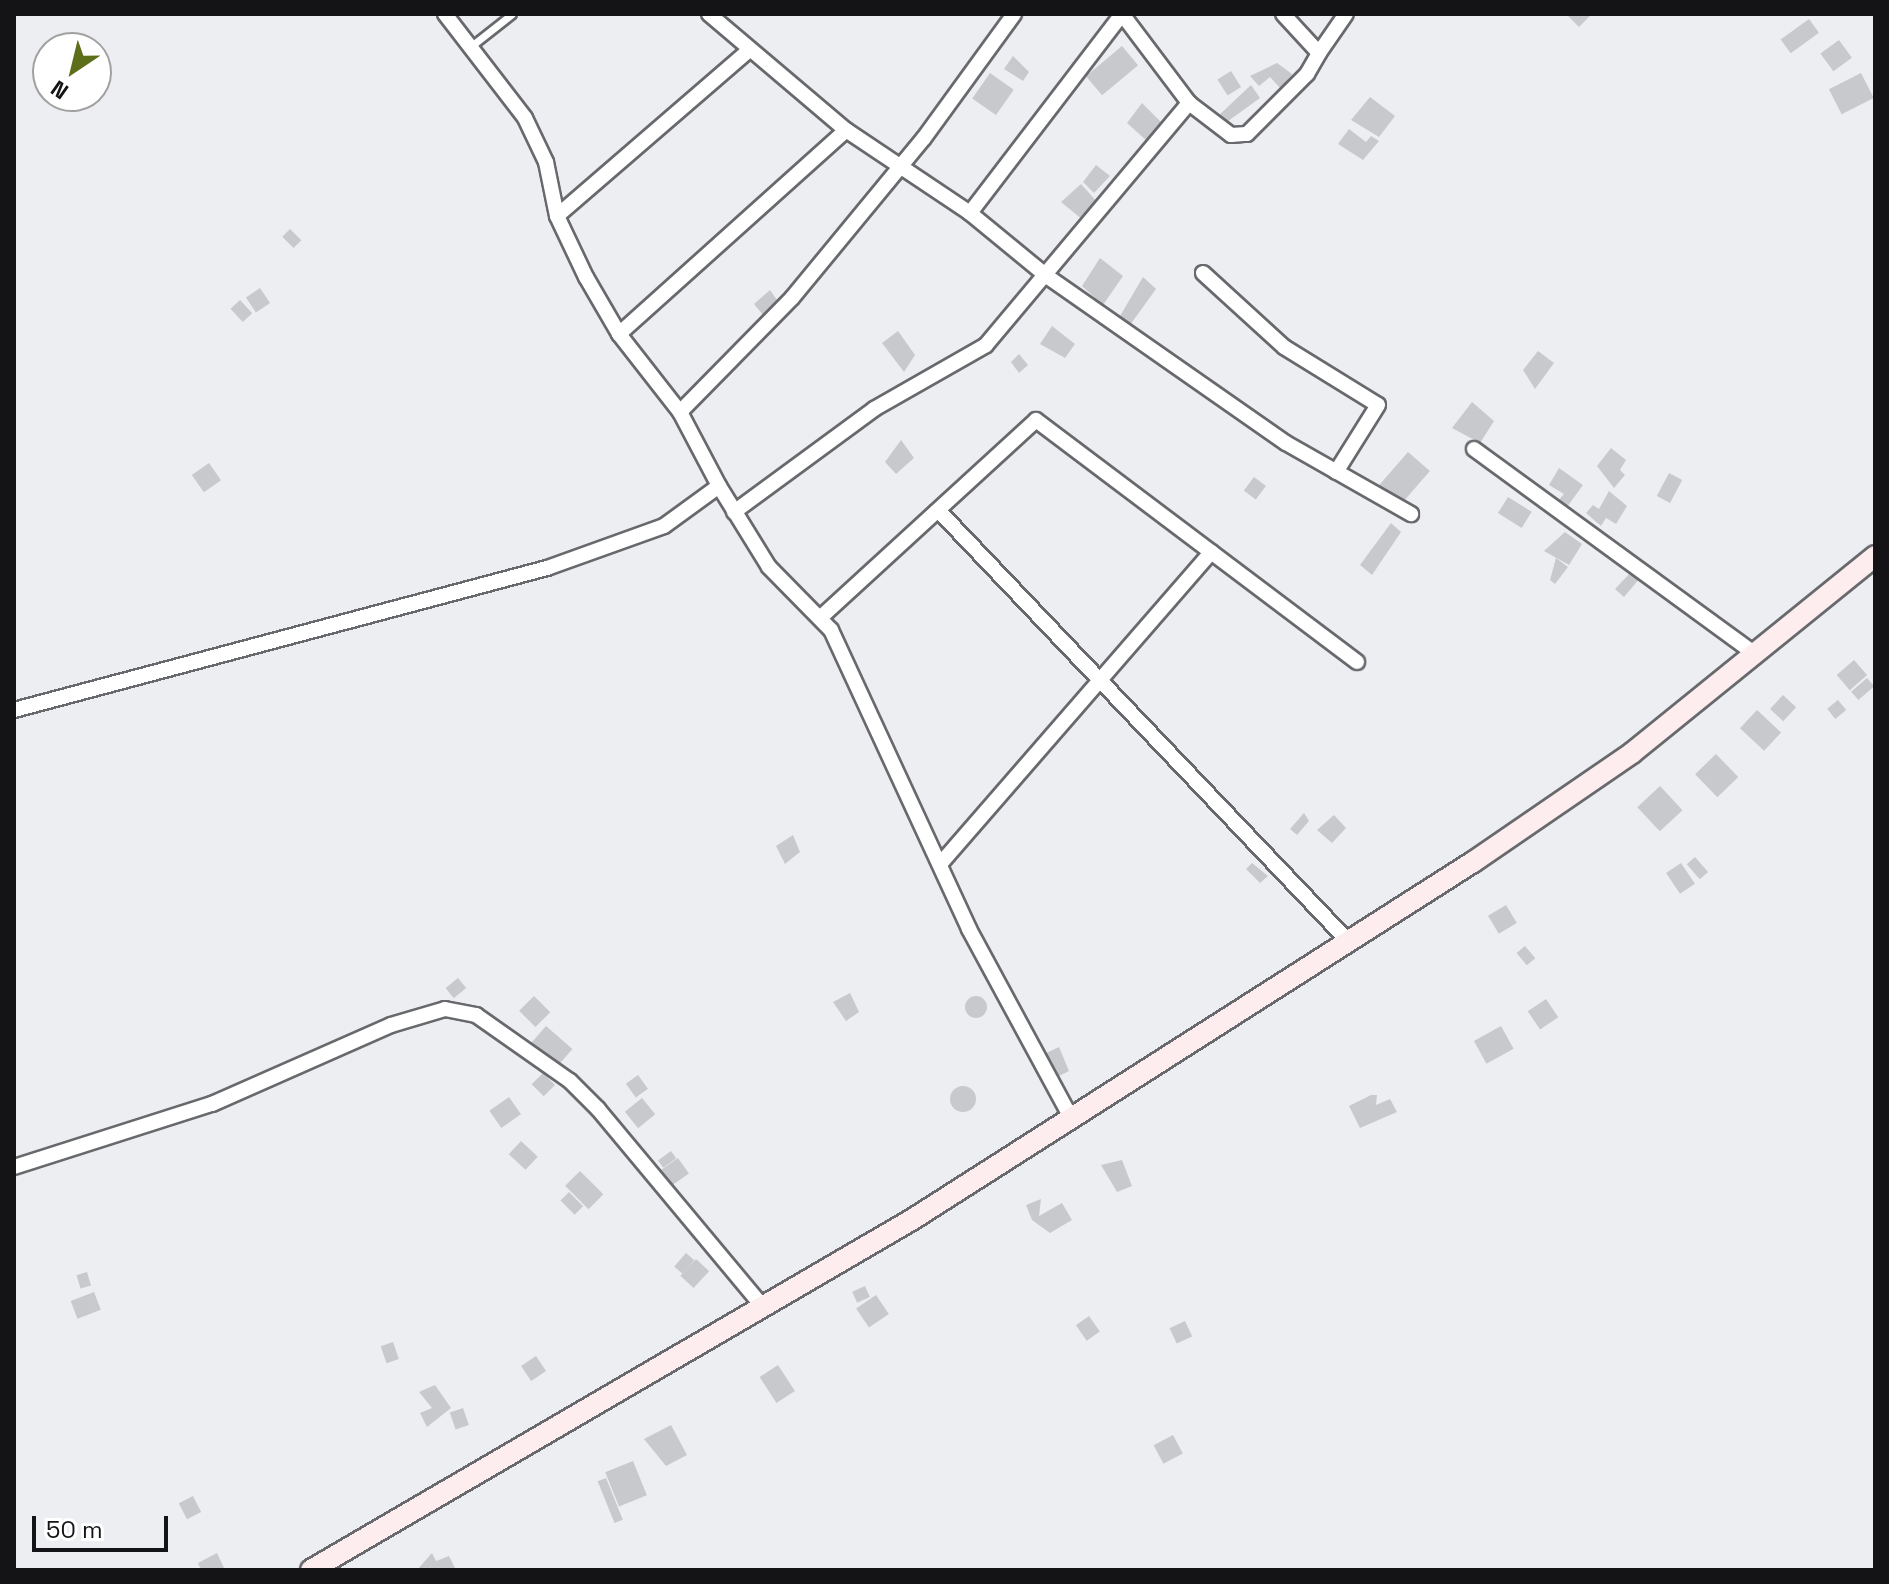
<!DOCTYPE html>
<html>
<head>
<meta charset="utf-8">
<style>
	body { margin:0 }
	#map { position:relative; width:1889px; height:1584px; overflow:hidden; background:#edeef2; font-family:"Space Grotesk",sans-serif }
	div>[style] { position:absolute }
	.building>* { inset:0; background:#c8c9cd; transform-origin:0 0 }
	.round { border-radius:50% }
	.roads { filter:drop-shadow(2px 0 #68696c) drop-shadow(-2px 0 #68696c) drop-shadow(0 2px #68696c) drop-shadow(0 -2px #68696c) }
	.lane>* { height:7px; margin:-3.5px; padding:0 3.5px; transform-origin:3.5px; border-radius:3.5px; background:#fff }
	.street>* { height:14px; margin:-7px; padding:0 7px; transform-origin:7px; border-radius:7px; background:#fff }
	.secondary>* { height:20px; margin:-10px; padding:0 10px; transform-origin:10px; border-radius:10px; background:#fdedef }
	span { translate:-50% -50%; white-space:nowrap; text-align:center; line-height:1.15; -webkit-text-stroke:7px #fff; paint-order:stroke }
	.frame { position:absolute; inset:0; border:16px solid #141416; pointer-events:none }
	.north { position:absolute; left:32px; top:32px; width:80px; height:80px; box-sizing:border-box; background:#fff; border:2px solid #a1a1a2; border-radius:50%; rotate:215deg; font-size:22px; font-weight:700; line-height:32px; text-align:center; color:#141416 }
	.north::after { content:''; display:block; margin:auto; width:28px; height:36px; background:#5e6f1c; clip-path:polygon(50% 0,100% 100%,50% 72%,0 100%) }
	.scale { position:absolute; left:32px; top:1516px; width:136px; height:36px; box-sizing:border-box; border:4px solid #141416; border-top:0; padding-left:10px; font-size:24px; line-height:28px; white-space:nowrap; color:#141416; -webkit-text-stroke:6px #fff; paint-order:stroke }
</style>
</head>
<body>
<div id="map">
	<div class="building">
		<i style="clip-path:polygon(1566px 14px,1592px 14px,1579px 27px)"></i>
		<i style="left:1809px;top:19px;width:17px;height:35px;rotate:54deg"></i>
		<i style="left:1839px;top:40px;width:22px;height:23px;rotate:54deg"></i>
		<i style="left:1122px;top:46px;width:25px;height:47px;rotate:50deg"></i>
		<i style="clip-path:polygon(1013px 56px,1029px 72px,1023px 81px,1004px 69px)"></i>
		<i style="clip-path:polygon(1277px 63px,1292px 74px,1281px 89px,1270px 77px,1259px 86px,1250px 76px)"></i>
		<i style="left:1231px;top:71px;width:19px;height:16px;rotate:58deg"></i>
		<i style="left:990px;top:73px;width:29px;height:31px;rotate:35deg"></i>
		<i style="left:1861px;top:73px;width:28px;height:36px;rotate:63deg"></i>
		<i style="clip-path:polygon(1251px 85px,1260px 98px,1224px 124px,1216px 118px)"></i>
		<i style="clip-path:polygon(1370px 97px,1395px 116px,1379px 137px,1351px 120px)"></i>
		<i style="clip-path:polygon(1142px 103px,1164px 125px,1148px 142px,1127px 123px)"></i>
		<i style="clip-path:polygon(1349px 129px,1366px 142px,1371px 136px,1379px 141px,1363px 160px,1338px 144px)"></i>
		<i style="clip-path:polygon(1096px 165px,1110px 176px,1094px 193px,1083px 182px)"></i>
		<i style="clip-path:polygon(1081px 184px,1099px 204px,1083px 220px,1061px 202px)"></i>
		<i style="left:290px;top:229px;width:16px;height:11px;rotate:45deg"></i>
		<i style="clip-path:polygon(1100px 258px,1123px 276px,1103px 305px,1082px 286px)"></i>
		<i style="clip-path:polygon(1143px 277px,1156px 289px,1130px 325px,1120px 316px)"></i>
		<i style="left:260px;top:288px;width:18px;height:17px;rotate:56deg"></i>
		<i style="clip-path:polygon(770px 290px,777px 300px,763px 315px,754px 304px)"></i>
		<i style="left:240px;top:300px;width:18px;height:13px;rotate:47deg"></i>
		<i style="clip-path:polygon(1052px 326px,1075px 344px,1065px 358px,1040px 344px)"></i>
		<i style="clip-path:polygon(898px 331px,915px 355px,904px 372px,882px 343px)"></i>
		<i style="clip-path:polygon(1538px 351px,1554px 363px,1535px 389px,1523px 370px)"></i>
		<i style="clip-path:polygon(1019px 354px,1028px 365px,1019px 373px,1011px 362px)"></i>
		<i style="clip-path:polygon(1472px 402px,1494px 421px,1480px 443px,1452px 428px)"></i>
		<i style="clip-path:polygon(901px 440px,914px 458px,896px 474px,885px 462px)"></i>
		<i style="clip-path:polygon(1611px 448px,1626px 460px,1620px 470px,1625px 475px,1614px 488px,1597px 466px)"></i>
		<i style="left:1408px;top:452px;width:29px;height:53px;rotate:41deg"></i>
		<i style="left:209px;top:463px;width:21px;height:21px;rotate:55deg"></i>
		<i style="clip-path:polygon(1559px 468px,1583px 485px,1567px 507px,1558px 501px,1564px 494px,1549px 485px)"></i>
		<i style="left:1669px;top:473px;width:15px;height:26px;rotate:28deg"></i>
		<i style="left:1254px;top:477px;width:15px;height:17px;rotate:37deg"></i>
		<i style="clip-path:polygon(1609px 491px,1627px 506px,1616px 524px,1606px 518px,1601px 526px,1586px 513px,1593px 505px,1599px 509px)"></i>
		<i style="left:1508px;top:497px;width:28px;height:19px;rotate:32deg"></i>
		<i style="clip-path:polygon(1391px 523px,1401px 532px,1372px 575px,1360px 565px)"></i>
		<i style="clip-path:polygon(1565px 532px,1582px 544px,1569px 565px,1544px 551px)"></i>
		<i style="clip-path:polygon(1556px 558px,1568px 567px,1555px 584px,1550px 580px)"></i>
		<i style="clip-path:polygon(1633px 570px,1640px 578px,1624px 597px,1615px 589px)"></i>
		<i style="left:1854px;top:660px;width:20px;height:23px;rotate:49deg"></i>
		<i style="left:1867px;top:678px;width:11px;height:21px;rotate:49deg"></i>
		<i style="left:1783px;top:695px;width:18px;height:19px;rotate:43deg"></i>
		<i style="left:1838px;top:700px;width:13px;height:14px;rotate:51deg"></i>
		<i style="left:1757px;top:710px;width:33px;height:25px;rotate:43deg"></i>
		<i style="left:1716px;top:754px;width:32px;height:29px;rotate:46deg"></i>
		<i style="left:1660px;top:786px;width:33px;height:31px;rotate:47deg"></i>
		<i style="clip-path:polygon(1304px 813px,1309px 821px,1297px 835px,1290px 829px)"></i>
		<i style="clip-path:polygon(1334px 815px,1346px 828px,1332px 843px,1317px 830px)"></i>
		<i style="clip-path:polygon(793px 835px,800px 852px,785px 864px,776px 846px)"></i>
		<i style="left:1695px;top:857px;width:20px;height:11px;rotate:49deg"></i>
		<i style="clip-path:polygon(1252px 863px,1268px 876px,1260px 883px,1246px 869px)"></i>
		<i style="left:1681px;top:863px;width:25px;height:18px;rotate:56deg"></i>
		<i style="left:1506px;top:905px;width:21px;height:21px;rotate:59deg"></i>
		<i style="left:1525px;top:946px;width:16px;height:11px;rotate:50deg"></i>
		<i style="left:458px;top:978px;width:13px;height:16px;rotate:51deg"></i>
		<i style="clip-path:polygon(850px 993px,859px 1012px,846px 1021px,833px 1002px)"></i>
		<i class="round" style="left:965px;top:996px;width:22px;height:22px"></i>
		<i style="left:534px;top:996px;width:23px;height:21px;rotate:45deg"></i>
		<i style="left:1546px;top:999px;width:22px;height:22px;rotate:56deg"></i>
		<i style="left:546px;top:1026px;width:35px;height:23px;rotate:41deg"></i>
		<i style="left:1501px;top:1026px;width:26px;height:31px;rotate:61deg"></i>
		<i style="clip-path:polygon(1059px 1047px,1069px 1071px,1055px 1078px,1038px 1057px)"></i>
		<i style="left:543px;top:1073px;width:17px;height:16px;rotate:45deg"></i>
		<i style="left:638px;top:1075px;width:17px;height:15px;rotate:54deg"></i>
		<i class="round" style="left:950px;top:1086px;width:26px;height:26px"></i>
		<i style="clip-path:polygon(1371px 1095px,1377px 1095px,1376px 1105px,1390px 1099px,1397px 1112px,1360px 1128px,1349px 1106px)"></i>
		<i style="left:509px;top:1097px;width:21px;height:24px;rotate:55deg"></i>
		<i style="left:642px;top:1098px;width:21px;height:22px;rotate:51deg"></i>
		<i style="left:521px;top:1141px;width:23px;height:18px;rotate:43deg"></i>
		<i style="left:671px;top:1151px;width:9px;height:16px;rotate:54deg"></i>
		<i style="left:678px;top:1158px;width:19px;height:24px;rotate:55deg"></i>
		<i style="clip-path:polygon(1122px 1160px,1132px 1186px,1117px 1192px,1101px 1165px)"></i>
		<i style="left:580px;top:1171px;width:33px;height:21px;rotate:45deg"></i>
		<i style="left:569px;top:1192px;width:20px;height:12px;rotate:45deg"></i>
		<i style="clip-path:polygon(1041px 1199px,1039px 1216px,1062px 1203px,1072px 1220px,1050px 1233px,1032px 1220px,1026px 1205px)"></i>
		<i style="left:686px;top:1253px;width:11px;height:18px;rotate:41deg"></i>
		<i style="left:696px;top:1259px;width:18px;height:23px;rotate:43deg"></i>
		<i style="left:87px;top:1272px;width:14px;height:11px;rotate:73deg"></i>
		<i style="left:865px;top:1286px;width:12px;height:14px;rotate:66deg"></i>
		<i style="left:94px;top:1292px;width:19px;height:25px;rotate:69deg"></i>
		<i style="left:876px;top:1295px;width:23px;height:24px;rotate:56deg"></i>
		<i style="left:1089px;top:1316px;width:19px;height:16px;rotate:55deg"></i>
		<i style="left:1185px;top:1321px;width:17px;height:17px;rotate:65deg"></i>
		<i style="left:393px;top:1342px;width:18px;height:13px;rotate:71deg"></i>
		<i style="left:536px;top:1356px;width:18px;height:18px;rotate:56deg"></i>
		<i style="left:778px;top:1365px;width:31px;height:22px;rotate:57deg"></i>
		<i style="clip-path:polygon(435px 1385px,451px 1408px,427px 1427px,420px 1413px,432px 1408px,419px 1392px)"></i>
		<i style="left:463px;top:1408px;width:18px;height:14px;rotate:71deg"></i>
		<i style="clip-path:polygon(671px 1425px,687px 1455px,666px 1466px,644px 1439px)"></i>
		<i style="left:1173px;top:1435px;width:21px;height:22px;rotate:62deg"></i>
		<i style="left:633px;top:1461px;width:37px;height:30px;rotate:68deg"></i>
		<i style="left:606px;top:1478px;width:45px;height:9px;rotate:68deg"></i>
		<i style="left:193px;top:1496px;width:18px;height:16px;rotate:63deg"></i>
		<i style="clip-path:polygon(217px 1553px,225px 1570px,201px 1570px,198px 1563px)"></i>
		<i style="clip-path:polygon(432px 1553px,436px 1561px,449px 1556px,456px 1570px,417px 1570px)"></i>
	</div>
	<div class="roads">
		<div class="lane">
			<i style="left:470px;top:47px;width:53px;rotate:-38.2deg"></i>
		</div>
		<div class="street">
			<i style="left:445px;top:14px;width:131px;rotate:52.4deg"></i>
			<i style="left:525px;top:118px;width:49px;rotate:64.5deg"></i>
			<i style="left:546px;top:162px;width:55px;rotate:78.5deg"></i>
			<i style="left:557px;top:216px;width:68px;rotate:64.6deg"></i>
			<i style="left:586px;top:277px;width:66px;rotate:59.9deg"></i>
			<i style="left:619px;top:334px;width:99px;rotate:52deg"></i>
			<i style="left:680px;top:412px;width:84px;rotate:62.2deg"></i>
			<i style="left:709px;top:14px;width:180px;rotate:40.3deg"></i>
			<i style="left:846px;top:130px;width:149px;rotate:33.8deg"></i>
			<i style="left:970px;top:213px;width:101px;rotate:39.4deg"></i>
			<i style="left:1048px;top:277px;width:290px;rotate:34.9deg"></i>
			<i style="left:1286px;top:443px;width:144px;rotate:29.6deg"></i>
			<i style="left:1122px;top:14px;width:111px;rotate:53deg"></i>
			<i style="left:1189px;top:103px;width:53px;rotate:37.3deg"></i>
			<i style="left:1231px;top:135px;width:16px;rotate:-4deg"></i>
			<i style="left:1247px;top:134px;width:85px;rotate:-45deg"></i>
			<i style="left:1307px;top:74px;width:24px;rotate:-60deg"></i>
			<i style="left:1283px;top:14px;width:53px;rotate:47.3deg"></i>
			<i style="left:1319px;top:53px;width:47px;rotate:-55.3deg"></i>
			<i style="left:970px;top:213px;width:250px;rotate:-52.6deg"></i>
			<i style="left:557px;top:216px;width:254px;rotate:-40.8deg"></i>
			<i style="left:1203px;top:273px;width:110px;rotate:42.4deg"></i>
			<i style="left:1284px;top:347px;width:110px;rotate:31.7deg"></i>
			<i style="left:1378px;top:405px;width:79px;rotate:122.1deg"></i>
			<i style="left:619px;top:334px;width:305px;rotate:-41.9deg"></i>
			<i style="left:680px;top:412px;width:160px;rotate:-45.5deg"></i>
			<i style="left:792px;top:298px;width:207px;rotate:-50.5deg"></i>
			<i style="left:924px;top:138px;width:153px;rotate:-54deg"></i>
			<i style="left:1474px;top:449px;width:346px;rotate:36.1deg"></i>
			<i style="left:938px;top:510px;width:596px;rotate:46.43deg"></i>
			<i style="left:734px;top:512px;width:174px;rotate:-36.3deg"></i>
			<i style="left:874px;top:409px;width:129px;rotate:-29.7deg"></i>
			<i style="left:986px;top:345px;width:316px;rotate:-50deg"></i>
			<i style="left:820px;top:618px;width:293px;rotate:-42.5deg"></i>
			<i style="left:1036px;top:420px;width:402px;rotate:37deg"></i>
			<i style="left:14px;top:710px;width:552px;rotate:-14.92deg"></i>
			<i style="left:547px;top:568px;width:124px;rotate:-19.7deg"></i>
			<i style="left:664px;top:526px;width:68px;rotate:-36deg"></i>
			<i style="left:719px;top:486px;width:95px;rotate:58.3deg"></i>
			<i style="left:769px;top:567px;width:88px;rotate:45.5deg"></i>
			<i style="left:831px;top:630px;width:329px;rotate:65.2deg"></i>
			<i style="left:969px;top:929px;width:215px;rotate:61.6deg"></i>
			<i style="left:941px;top:863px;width:412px;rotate:-49deg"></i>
			<i style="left:14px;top:1167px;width:208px;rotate:-17.7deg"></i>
			<i style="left:212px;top:1104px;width:196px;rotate:-23.8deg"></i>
			<i style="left:391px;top:1025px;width:56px;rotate:-16.5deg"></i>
			<i style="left:445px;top:1009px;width:32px;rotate:11deg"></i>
			<i style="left:476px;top:1015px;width:115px;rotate:35.1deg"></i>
			<i style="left:570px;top:1081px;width:40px;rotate:45deg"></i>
			<i style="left:598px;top:1109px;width:258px;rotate:50.2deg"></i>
		</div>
		<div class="secondary">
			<i style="left:311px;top:1570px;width:697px;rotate:-30.24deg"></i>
			<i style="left:913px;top:1219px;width:664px;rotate:-32.52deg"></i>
			<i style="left:1473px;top:862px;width:193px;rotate:-34.4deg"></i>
			<i style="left:1632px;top:753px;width:313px;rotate:-39deg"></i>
		</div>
	</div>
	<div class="frame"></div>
	<div class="north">N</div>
	<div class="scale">50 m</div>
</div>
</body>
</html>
